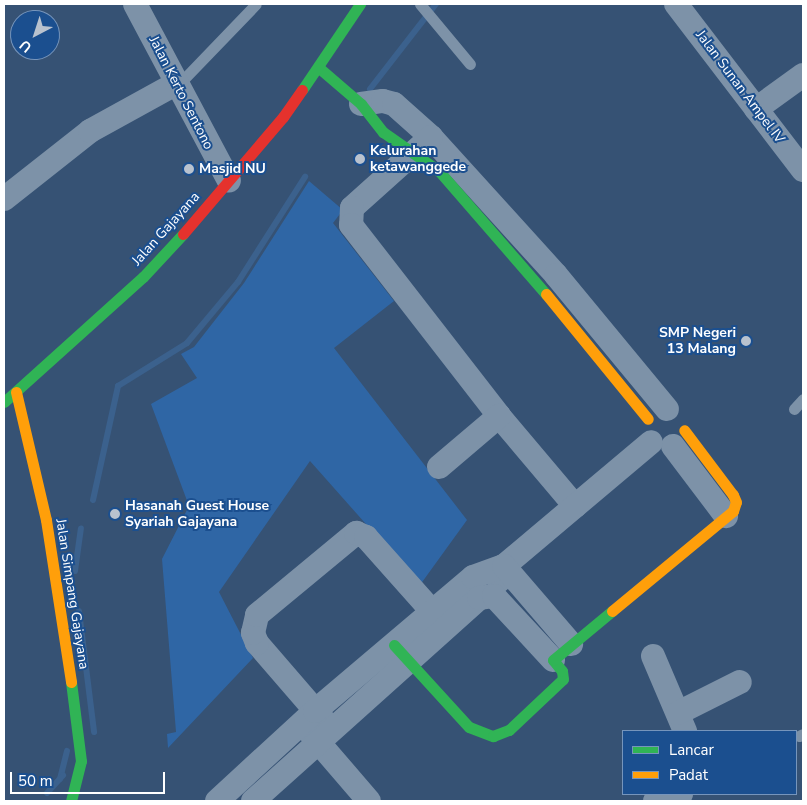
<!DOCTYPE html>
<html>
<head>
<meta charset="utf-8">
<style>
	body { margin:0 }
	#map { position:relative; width:807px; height:805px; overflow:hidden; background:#365274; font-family:"Nunito Sans",sans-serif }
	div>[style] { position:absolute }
	.green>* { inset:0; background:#2f66a5 }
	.stream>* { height:6px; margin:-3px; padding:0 3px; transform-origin:3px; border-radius:3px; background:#3b618d }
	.lane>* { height:11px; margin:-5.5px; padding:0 5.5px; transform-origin:5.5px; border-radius:5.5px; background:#7d92a8 }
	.street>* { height:24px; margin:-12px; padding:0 12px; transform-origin:12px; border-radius:12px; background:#7d92a8 }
	.fast>* { height:11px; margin:-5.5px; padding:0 5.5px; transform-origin:5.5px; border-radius:5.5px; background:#30b455 }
	.slow>* { height:11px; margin:-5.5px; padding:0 5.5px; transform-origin:5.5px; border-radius:5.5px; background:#ff9f0a }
	.jam>* { height:11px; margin:-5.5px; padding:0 5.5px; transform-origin:5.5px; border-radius:5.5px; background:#e5322d }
	.dots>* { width:14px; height:14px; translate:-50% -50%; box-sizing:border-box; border:2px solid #1b4f8f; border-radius:50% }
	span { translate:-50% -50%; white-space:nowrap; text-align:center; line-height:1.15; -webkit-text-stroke:4px #1b4f8f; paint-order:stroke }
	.street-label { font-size:14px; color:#fff }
	.poi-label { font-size:14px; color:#fff; font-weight:700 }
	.left { translate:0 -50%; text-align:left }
	.right { translate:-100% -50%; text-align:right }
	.frame { position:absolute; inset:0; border:5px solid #fff; pointer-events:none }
	.legend { position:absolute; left:622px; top:730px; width:175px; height:65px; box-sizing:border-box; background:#1b4f8f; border:1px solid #7695bc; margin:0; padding:6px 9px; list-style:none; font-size:15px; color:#fff }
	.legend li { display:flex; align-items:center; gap:10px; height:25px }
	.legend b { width:25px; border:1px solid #7695bc }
	.north { position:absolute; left:10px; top:10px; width:50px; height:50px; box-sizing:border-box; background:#1b4f8f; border:1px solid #7695bc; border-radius:50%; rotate:220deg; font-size:14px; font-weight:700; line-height:20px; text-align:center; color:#fff }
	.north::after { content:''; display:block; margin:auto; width:18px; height:22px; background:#b9c2ce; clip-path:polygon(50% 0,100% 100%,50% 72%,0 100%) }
	.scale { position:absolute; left:10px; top:772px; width:155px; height:22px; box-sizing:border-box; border:2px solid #fff; border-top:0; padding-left:6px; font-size:15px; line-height:18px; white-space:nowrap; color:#fff; -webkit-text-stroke:4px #1b4f8f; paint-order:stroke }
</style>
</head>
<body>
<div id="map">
	<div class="green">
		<i style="clip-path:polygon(309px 181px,343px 210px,333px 223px,394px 301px,334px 348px,467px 520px,420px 585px,310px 461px,219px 592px,253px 658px,168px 748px,167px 734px,176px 732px,162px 559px,189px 506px,151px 404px,197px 378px,181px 354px,194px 347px,244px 283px)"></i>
	</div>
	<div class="stream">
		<i style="left:370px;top:89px;width:108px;rotate:-52.2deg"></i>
		<i style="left:93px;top:500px;width:117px;rotate:-77.6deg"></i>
		<i style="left:118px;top:386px;width:81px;rotate:-31.9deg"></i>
		<i style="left:187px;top:343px;width:80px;rotate:-50.1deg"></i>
		<i style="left:238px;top:282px;width:125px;rotate:-57.5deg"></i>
		<i style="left:75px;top:571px;width:43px;rotate:-82.1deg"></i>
		<i style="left:79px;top:611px;width:122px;rotate:82.9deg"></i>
		<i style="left:60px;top:779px;width:29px;rotate:-76deg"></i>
		<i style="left:47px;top:793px;width:24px;rotate:-48deg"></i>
	</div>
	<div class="lane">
		<i style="left:420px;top:4px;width:78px;rotate:50.2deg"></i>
		<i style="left:178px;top:85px;width:112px;rotate:-46.1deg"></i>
		<i style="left:794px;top:409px;width:13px;rotate:-48deg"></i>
		<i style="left:799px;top:736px;width:4px;rotate:-27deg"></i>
	</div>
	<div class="street">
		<i style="left:135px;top:4px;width:200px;rotate:62deg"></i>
		<i style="left:676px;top:4px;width:209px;rotate:52.6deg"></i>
		<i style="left:361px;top:104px;width:22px;rotate:-8deg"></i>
		<i style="left:383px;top:101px;width:11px;rotate:15deg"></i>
		<i style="left:394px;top:104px;width:50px;rotate:41.7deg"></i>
		<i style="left:431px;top:137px;width:186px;rotate:47.8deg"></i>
		<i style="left:556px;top:275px;width:174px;rotate:50.4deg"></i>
		<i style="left:756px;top:109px;width:58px;rotate:-35.9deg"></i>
		<i style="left:431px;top:137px;width:106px;rotate:138.1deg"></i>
		<i style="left:352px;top:208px;width:17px;rotate:93deg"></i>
		<i style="left:351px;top:225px;width:242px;rotate:52.2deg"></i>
		<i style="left:499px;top:416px;width:118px;rotate:49.8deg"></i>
		<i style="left:4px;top:199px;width:110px;rotate:-38.3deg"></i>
		<i style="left:90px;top:131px;width:99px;rotate:-28.9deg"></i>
		<i style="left:673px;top:446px;width:88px;rotate:52.9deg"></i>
		<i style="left:439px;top:467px;width:79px;rotate:-40.4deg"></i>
		<i style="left:499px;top:581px;width:16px;rotate:-72deg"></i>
		<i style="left:504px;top:566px;width:192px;rotate:-40.1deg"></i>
		<i style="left:653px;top:656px;width:82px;rotate:66.9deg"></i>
		<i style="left:678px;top:713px;width:69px;rotate:-26.6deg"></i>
		<i style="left:326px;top:723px;width:106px;rotate:-130.8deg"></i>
		<i style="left:257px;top:643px;width:11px;rotate:-112deg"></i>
		<i style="left:253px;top:633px;width:18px;rotate:-77deg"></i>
		<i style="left:257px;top:615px;width:129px;rotate:-39.6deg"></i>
		<i style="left:356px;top:533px;width:11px;rotate:22deg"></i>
		<i style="left:366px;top:537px;width:99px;rotate:48.3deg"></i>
		<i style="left:307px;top:729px;width:95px;rotate:49.3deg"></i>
		<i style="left:217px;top:801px;width:133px;rotate:-42.6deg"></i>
		<i style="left:315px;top:711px;width:207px;rotate:-40.3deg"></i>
		<i style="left:473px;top:577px;width:33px;rotate:-20deg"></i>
		<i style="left:504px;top:566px;width:103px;rotate:49.3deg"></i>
		<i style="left:253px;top:801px;width:304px;rotate:-41.9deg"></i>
		<i style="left:479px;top:598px;width:15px;rotate:-8deg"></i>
		<i style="left:494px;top:596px;width:87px;rotate:47.3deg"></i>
		<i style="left:655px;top:801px;width:27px;rotate:-15deg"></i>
	</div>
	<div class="fast">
		<i style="left:318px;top:67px;width:57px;rotate:40.7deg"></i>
		<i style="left:361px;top:104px;width:36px;rotate:52deg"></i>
		<i style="left:383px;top:132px;width:68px;rotate:34.9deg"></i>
		<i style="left:439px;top:171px;width:163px;rotate:49deg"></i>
		<i style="left:302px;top:90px;width:104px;rotate:-56deg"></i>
		<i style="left:4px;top:402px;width:187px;rotate:-42deg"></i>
		<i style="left:143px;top:277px;width:59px;rotate:-47.1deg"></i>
		<i style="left:394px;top:645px;width:111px;rotate:47.6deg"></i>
		<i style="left:469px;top:727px;width:26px;rotate:21deg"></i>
		<i style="left:493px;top:736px;width:17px;rotate:-21deg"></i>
		<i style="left:509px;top:730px;width:74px;rotate:-43.4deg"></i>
		<i style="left:563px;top:679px;width:8px;rotate:-97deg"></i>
		<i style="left:562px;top:671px;width:14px;rotate:-129deg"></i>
		<i style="left:553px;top:660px;width:77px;rotate:-39.7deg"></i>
		<i style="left:71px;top:801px;width:41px;rotate:-76deg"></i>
		<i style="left:81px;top:761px;width:80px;rotate:-97.2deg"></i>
	</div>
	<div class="slow">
		<i style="left:546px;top:294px;width:161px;rotate:50.8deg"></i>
		<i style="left:16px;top:392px;width:131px;rotate:76.8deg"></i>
		<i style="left:46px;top:520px;width:164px;rotate:81.2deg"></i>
		<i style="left:612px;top:611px;width:157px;rotate:-39.6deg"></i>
		<i style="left:733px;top:511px;width:9px;rotate:-72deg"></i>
		<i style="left:736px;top:502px;width:8px;rotate:-113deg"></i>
		<i style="left:733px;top:495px;width:81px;rotate:-127deg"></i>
	</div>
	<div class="jam">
		<i style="left:183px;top:234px;width:154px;rotate:-49.5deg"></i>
		<i style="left:283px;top:117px;width:33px;rotate:-55deg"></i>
	</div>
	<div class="dots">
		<i style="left:360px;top:159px;background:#b9c2ce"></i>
		<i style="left:189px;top:169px;background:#b9c2ce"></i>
		<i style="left:746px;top:341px;background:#b9c2ce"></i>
		<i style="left:115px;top:514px;background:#b9c2ce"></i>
	</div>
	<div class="street-label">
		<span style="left:740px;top:87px;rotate:53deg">Jalan Sunan Ampel IV</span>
		<span style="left:181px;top:93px;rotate:63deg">Jalan Kerto Sentono</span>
		<span style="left:166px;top:229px;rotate:-48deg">Jalan Gajayana</span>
		<span style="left:72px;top:594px;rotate:81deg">Jalan Simpang Gajayana</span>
	</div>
	<div class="poi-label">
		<span class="left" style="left:370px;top:159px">Kelurahan<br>ketawanggede</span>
		<span class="left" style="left:199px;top:169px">Masjid NU</span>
		<span class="right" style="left:736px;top:341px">SMP Negeri<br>13 Malang</span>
		<span class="left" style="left:125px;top:514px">Hasanah Guest House<br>Syariah Gajayana</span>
	</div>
	<div class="frame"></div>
	<ul class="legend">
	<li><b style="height:6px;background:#30b455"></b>Lancar</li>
	<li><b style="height:6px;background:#ff9f0a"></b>Padat</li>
	</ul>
	<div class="north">U</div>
	<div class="scale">50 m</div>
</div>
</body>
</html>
